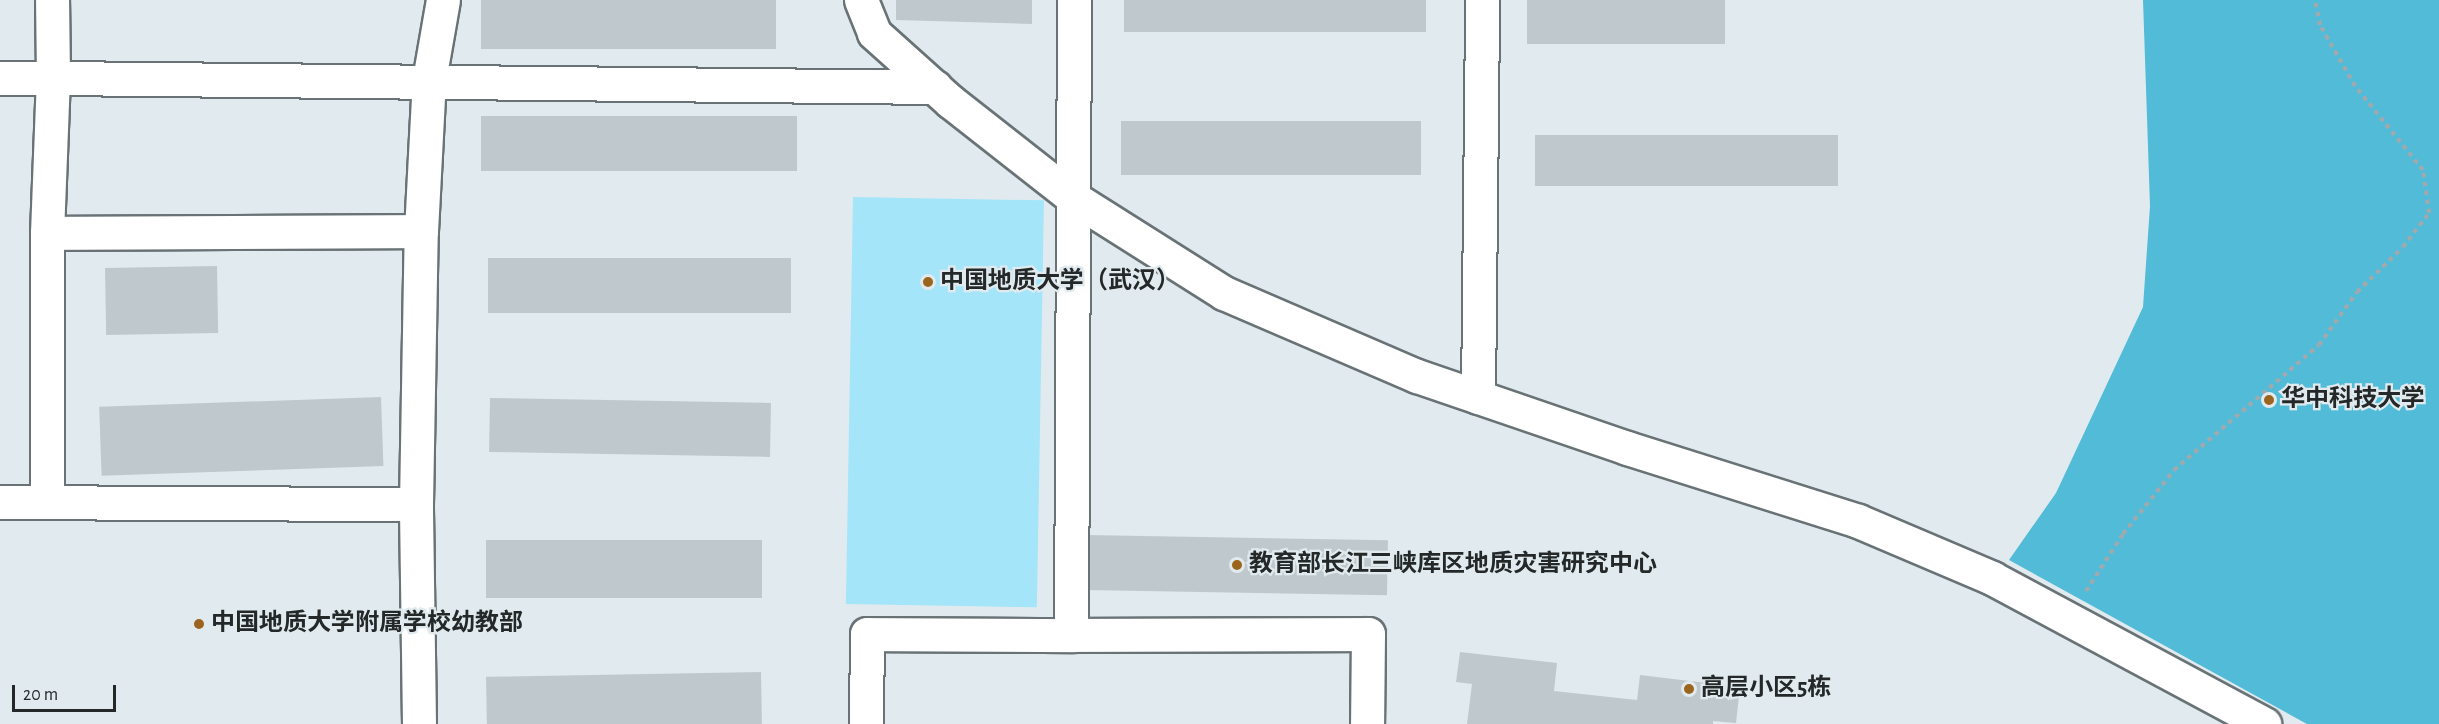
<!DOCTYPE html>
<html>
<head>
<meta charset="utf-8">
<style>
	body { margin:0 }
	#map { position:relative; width:2439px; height:724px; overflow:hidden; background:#e1ebef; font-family:"Alegreya Sans","Noto Sans SC",sans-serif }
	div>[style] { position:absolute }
	.green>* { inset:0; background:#a4e5f9; transform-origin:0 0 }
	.forest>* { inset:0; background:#51bbd8 }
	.building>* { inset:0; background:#bfc9cd; transform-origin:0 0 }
	.path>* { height:4px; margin-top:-2px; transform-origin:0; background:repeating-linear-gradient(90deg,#a2a9ac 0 4.5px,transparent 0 9px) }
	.roads { filter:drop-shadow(2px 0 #697376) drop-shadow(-2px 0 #697376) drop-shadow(0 2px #697376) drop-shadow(0 -2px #697376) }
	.minor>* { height:33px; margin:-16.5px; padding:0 16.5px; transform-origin:16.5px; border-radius:16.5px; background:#fff }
	.dots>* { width:16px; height:16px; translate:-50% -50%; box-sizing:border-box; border:3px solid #e1ebef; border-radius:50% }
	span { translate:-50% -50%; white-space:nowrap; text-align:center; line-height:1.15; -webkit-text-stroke:4.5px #e1ebef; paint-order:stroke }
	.poi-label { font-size:24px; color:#242829; font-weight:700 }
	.left { translate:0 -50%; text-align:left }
	.scale { position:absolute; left:12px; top:685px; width:104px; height:27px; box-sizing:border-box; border:3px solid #242829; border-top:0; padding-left:8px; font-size:18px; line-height:21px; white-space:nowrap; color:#242829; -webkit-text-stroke:4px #e1ebef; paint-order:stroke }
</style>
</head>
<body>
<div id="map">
	<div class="green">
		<i style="left:853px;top:197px;width:191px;height:407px;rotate:1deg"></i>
	</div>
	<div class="forest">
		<i style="clip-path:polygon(2143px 0,2439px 0,2439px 724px,2307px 724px,2009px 560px,2056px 493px,2143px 307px,2150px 206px)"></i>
	</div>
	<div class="building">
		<i style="left:481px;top:0;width:295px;height:49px"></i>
		<i style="clip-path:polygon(896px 0,1032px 0,1032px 24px,896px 20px)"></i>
		<i style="left:1124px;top:0;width:302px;height:32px"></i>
		<i style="left:1527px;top:0;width:198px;height:44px"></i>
		<i style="left:481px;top:116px;width:316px;height:55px"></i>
		<i style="left:1121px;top:121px;width:300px;height:54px"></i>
		<i style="left:1535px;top:135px;width:303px;height:51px"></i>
		<i style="left:488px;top:258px;width:303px;height:55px"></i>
		<i style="left:217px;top:266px;width:67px;height:112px;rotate:89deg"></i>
		<i style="left:381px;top:397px;width:69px;height:282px;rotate:88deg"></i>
		<i style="left:490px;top:398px;width:281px;height:54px;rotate:1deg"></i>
		<i style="left:1086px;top:535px;width:302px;height:55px;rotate:1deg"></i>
		<i style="left:486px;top:540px;width:276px;height:58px"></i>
		<i style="clip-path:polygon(1460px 652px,1557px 663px,1554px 691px,1637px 700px,1640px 675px,1740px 687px,1736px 723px,1713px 721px,1713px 724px,1467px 724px,1472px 684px,1456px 682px)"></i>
		<i style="left:761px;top:672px;width:52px;height:275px;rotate:89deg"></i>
	</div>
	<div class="path">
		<i style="left:2086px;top:591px;width:68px;rotate:-57deg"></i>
		<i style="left:2123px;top:534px;width:82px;rotate:-51.4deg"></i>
		<i style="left:2174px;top:470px;width:191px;rotate:-40.8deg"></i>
		<i style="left:2319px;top:345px;width:65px;rotate:-54.4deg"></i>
		<i style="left:2357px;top:292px;width:64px;rotate:-44.4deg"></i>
		<i style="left:2403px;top:247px;width:43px;rotate:-52.6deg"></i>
		<i style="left:2429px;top:213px;width:43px;rotate:-97.9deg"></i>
		<i style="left:2423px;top:170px;width:108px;rotate:-129deg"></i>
		<i style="left:2355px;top:86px;width:70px;rotate:-119.8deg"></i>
		<i style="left:2320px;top:25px;width:25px;rotate:-101deg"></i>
	</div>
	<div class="roads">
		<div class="minor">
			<i style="left:861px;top:0;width:35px;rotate:68deg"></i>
			<i style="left:874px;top:33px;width:103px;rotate:41.9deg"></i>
			<i style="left:951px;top:102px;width:154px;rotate:38.1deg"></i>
			<i style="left:1072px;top:197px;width:180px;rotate:32.3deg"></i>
			<i style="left:1224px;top:293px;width:210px;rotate:23.3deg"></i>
			<i style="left:1417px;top:376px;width:222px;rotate:18.9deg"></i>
			<i style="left:1627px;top:448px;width:242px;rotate:17.5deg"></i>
			<i style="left:1858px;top:521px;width:146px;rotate:23deg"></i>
			<i style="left:1992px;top:578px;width:309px;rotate:28.2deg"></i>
			<i style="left:1074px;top:0;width:635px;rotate:90.27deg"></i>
			<i style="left:1071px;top:635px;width:297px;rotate:-0.2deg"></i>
			<i style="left:1368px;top:634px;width:90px;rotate:90.6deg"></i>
			<i style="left:0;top:78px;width:53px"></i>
			<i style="left:53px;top:78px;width:78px;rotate:-90.7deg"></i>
			<i style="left:47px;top:233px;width:374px;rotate:-0.3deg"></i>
			<i style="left:1478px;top:397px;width:397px;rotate:-89.4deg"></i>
			<i style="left:0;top:502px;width:416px;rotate:0.3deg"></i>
			<i style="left:47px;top:502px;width:269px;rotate:-90deg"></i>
			<i style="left:47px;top:233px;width:155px;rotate:-87.8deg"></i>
			<i style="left:53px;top:78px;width:882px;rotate:0.58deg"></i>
			<i style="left:419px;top:724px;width:220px;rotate:-90.8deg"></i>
			<i style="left:416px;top:504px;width:273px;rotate:-89deg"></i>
			<i style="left:421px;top:231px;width:151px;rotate:-87deg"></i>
			<i style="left:429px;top:80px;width:81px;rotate:-80.1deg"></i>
			<i style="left:866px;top:724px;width:90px;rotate:-89.4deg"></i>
			<i style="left:867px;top:634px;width:204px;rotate:0.3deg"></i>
		</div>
	</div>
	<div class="dots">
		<i style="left:928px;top:282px;background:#9b651d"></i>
		<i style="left:2269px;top:400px;background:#9b651d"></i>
		<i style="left:1237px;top:565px;background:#9b651d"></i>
		<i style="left:199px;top:624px;background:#9b651d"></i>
		<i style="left:1689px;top:689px;background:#9b651d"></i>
	</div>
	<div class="poi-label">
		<span class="left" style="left:940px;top:282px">中国地质大学（武汉）</span>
		<span class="left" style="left:2281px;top:400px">华中科技大学</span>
		<span class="left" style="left:1249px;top:565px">教育部长江三峡库区地质灾害研究中心</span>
		<span class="left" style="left:211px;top:624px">中国地质大学附属学校幼教部</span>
		<span class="left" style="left:1701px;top:689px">高层小区5栋</span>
	</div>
	<div class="scale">20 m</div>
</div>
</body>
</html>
